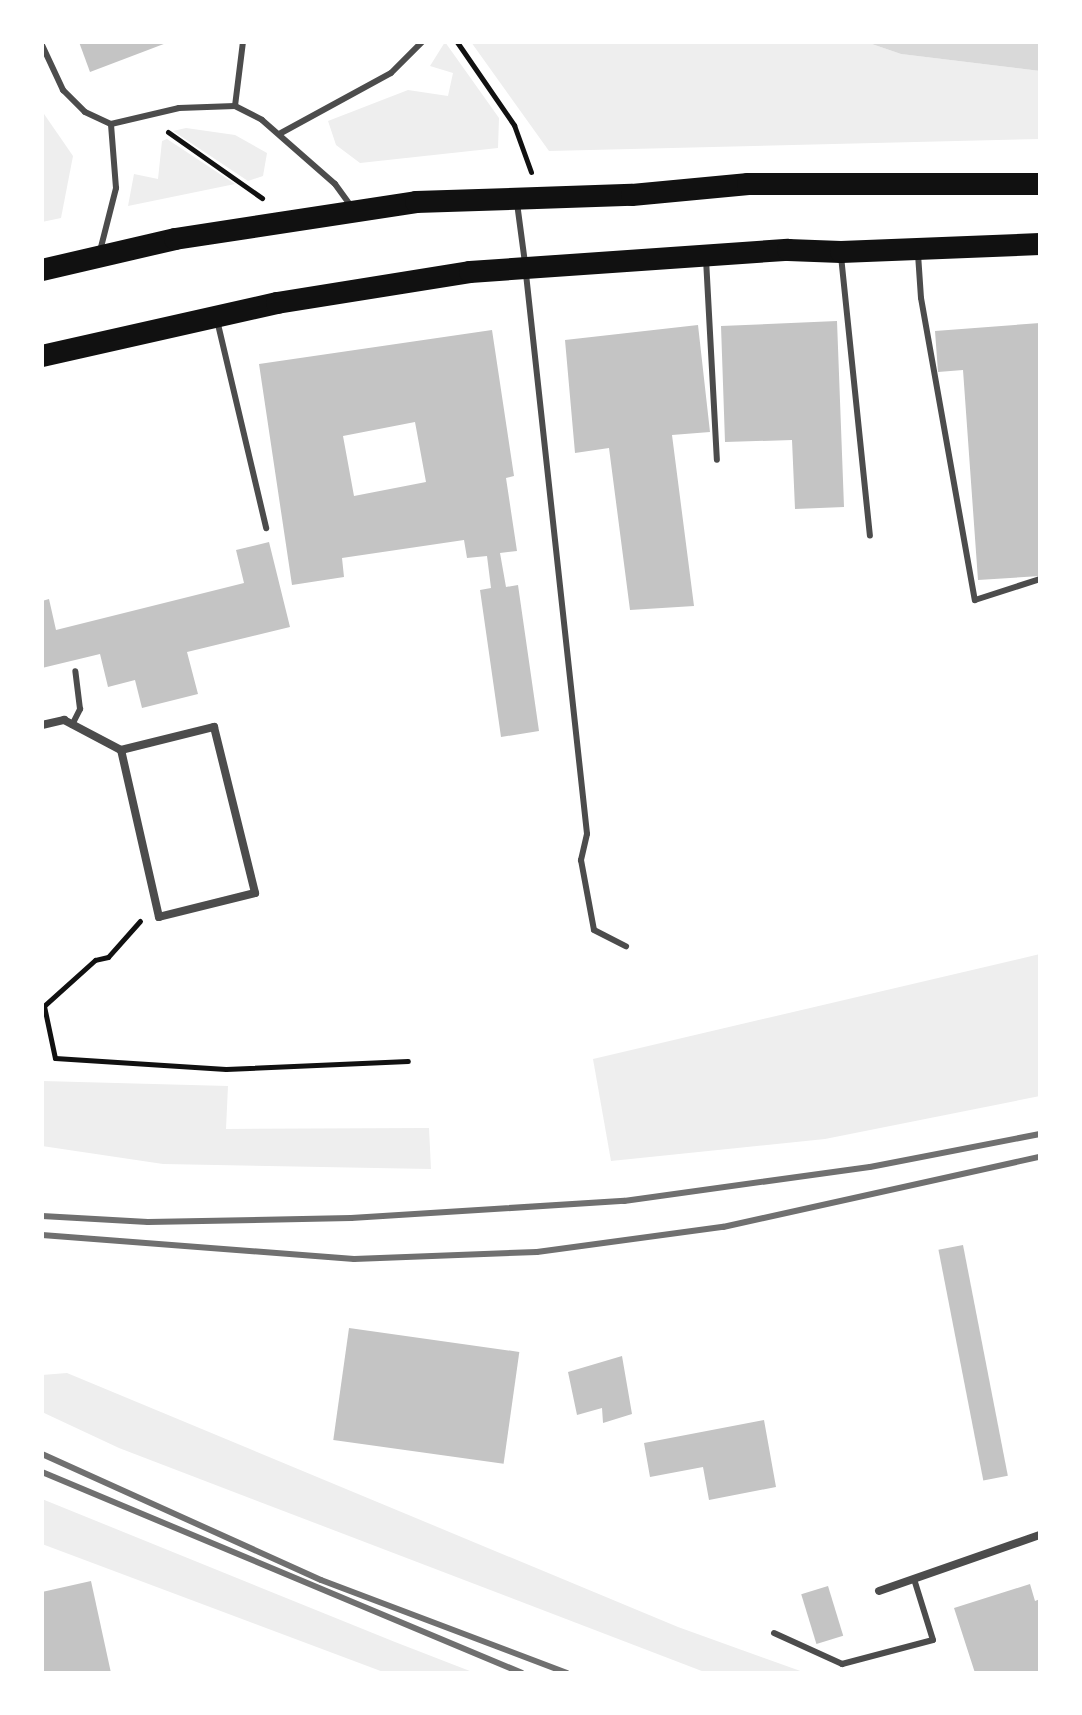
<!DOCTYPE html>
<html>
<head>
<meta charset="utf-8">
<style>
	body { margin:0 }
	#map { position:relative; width:1082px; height:1715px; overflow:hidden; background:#fff; font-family:"Titillium Web",sans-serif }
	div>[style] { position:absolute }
	.green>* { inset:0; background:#eee }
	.water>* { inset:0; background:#d9d9d9 }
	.building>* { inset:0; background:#c4c4c4; transform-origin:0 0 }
	.path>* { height:5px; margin:-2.5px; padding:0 2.5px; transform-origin:2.5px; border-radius:2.5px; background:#111 }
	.service>* { height:6px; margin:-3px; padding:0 3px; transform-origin:3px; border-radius:3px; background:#4c4c4c }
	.minor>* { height:8px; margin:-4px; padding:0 4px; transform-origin:4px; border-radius:4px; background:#4c4c4c }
	.trunk>* { height:22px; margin:-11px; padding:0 11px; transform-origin:11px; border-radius:11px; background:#111 }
	.rail>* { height:6px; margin:-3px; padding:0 3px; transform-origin:3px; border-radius:3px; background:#707070 }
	span { translate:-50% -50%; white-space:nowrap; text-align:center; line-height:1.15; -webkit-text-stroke:7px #fff; paint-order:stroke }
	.frame { position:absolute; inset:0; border:44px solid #fff; pointer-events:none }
</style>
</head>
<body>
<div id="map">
	<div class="green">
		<i style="clip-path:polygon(445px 42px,499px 118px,498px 148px,360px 163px,336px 145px,328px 121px,408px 90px,448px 96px,453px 73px,430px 66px)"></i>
		<i style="clip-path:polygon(471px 42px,866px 42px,901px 54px,1040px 71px,1040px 139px,549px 151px)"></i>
		<i style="clip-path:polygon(42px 111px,73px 156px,61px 218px,42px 222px)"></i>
		<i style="clip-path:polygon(186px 128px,235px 135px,267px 153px,263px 176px,248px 181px,173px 131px)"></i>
		<i style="clip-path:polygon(167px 139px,235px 184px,128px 206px,134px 174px,158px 179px,162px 141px)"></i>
		<i style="clip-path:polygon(1040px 954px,1040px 1096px,825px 1139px,611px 1161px,593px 1059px)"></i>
		<i style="clip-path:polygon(42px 1081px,228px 1086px,226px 1129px,429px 1128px,431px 1169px,163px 1164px,42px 1146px)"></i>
		<i style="clip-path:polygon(67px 1373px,678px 1627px,806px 1673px,707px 1673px,119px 1448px,42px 1412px,42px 1375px)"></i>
		<i style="clip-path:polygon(42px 1499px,395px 1642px,475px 1673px,386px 1673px,42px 1544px)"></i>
	</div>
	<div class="water">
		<i style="clip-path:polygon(866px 42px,1040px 42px,1040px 71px,901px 54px)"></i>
	</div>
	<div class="building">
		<i style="clip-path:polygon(79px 42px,169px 42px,90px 72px)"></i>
		<i style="clip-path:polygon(837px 321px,844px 507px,795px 509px,792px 440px,725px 442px,721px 326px)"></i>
		<i style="clip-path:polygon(1040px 323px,1040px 576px,978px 580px,963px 370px,938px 372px,935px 331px)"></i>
		<i style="clip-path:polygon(698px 325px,710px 432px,672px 435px,694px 606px,630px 610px,609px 448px,575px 453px,565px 340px)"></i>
		<i style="clip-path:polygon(evenodd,492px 330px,514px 476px,506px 478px,517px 551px,500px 553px,506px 587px,518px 585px,539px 731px,501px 737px,480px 590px,491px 588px,487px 556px,467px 558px,464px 540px,342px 558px,344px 577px,292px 585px,259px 364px,492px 330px,415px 422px,426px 482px,354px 496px,343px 436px,415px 422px)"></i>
		<i style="clip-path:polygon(269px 542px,290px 627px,187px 652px,198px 694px,142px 708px,135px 680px,108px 687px,100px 654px,42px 668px,42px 601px,49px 599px,56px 630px,244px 583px,236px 550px)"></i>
		<i style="left:963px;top:1245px;width:235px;height:25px;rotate:79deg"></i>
		<i style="left:349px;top:1328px;width:172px;height:113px;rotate:8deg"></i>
		<i style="clip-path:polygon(622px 1356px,632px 1414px,603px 1423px,602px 1408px,577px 1415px,568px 1372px)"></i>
		<i style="clip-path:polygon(764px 1420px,776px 1487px,709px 1500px,703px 1467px,650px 1477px,644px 1443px)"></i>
		<i style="clip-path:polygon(91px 1581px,111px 1673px,42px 1673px,42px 1592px)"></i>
		<i style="clip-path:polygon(1030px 1584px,1035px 1601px,1040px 1599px,1040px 1673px,975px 1673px,954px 1608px)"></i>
		<i style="left:828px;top:1586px;width:52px;height:28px;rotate:73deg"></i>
	</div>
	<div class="path">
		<i style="left:457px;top:42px;width:101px;rotate:55.5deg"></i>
		<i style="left:514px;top:125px;width:50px;rotate:70.1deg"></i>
		<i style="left:168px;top:132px;width:115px;rotate:35.1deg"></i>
		<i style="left:140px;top:921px;width:48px;rotate:131.6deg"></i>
		<i style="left:108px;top:957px;width:13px;rotate:167deg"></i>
		<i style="left:95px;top:960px;width:69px;rotate:138deg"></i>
		<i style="left:44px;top:1006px;width:53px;rotate:78.1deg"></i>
		<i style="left:55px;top:1058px;width:171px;rotate:3.7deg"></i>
		<i style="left:226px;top:1069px;width:182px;rotate:-2.5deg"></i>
	</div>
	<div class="service">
		<i style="left:42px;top:45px;width:50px;rotate:65deg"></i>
		<i style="left:63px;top:90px;width:31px;rotate:45deg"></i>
		<i style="left:85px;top:112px;width:29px;rotate:25deg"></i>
		<i style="left:235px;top:106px;width:64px;rotate:-82.9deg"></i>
		<i style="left:281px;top:133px;width:125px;rotate:-28.6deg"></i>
		<i style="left:391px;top:73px;width:44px;rotate:-45deg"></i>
		<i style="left:517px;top:203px;width:61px;rotate:82.4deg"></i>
		<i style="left:100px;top:251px;width:65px;rotate:-75.7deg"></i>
		<i style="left:116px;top:188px;width:64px;rotate:-94.5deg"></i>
		<i style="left:111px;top:124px;width:70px;rotate:-13.2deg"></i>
		<i style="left:179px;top:108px;width:56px;rotate:-2deg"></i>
		<i style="left:235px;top:106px;width:30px;rotate:27deg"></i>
		<i style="left:262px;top:120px;width:97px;rotate:41.2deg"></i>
		<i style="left:335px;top:184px;width:29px;rotate:54deg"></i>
		<i style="left:918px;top:254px;width:44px;rotate:86.1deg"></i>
		<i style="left:921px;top:298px;width:307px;rotate:79.9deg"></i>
		<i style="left:975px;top:600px;width:68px;rotate:-17.9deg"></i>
		<i style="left:841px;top:256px;width:281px;rotate:84.1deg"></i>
		<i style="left:706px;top:259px;width:201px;rotate:86.9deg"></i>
		<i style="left:526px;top:274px;width:563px;rotate:83.78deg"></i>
		<i style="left:587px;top:834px;width:27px;rotate:103deg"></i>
		<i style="left:581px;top:860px;width:71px;rotate:79.5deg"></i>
		<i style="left:594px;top:930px;width:36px;rotate:27deg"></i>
		<i style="left:217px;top:320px;width:214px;rotate:76.7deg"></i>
		<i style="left:72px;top:725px;width:18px;rotate:-63deg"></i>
		<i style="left:80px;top:709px;width:38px;rotate:-97deg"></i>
		<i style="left:774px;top:1633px;width:75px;rotate:24.5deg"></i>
		<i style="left:842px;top:1664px;width:94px;rotate:-14.8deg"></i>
		<i style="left:933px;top:1640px;width:64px;rotate:-107.3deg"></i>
	</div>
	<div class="minor">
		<i style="left:42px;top:725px;width:23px;rotate:-13deg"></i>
		<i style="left:64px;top:720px;width:64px;rotate:27.8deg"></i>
		<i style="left:214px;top:727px;width:171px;rotate:76.1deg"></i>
		<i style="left:255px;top:893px;width:99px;rotate:166deg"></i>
		<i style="left:159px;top:917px;width:171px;rotate:-102.8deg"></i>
		<i style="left:121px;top:750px;width:96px;rotate:-13.9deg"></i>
		<i style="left:879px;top:1591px;width:170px;rotate:-19.2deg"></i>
	</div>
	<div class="trunk">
		<i style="left:42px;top:270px;width:137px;rotate:-13.1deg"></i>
		<i style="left:175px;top:239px;width:244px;rotate:-8.7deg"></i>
		<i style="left:416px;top:202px;width:216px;rotate:-1.9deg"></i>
		<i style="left:632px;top:195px;width:117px;rotate:-5.4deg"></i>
		<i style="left:748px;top:184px;width:292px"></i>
		<i style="left:42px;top:356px;width:241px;rotate:-12.7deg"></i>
		<i style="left:277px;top:303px;width:195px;rotate:-9.1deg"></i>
		<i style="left:470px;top:272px;width:319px;rotate:-4deg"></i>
		<i style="left:788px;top:250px;width:53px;rotate:2.2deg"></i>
		<i style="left:841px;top:252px;width:199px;rotate:-2.3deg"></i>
	</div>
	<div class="rail">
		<i style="left:42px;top:1216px;width:106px;rotate:3.2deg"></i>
		<i style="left:148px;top:1222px;width:203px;rotate:-1.1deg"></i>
		<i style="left:351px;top:1218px;width:274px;rotate:-3.6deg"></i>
		<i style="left:624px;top:1201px;width:248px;rotate:-7.9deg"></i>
		<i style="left:870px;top:1167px;width:173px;rotate:-11deg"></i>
		<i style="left:42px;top:1235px;width:313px;rotate:4.4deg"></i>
		<i style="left:354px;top:1259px;width:183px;rotate:-2.2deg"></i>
		<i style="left:537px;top:1252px;width:188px;rotate:-7.7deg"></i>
		<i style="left:723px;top:1227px;width:325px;rotate:-12.5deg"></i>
		<i style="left:42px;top:1454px;width:306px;rotate:24.3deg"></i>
		<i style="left:321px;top:1580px;width:263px;rotate:20.7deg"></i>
		<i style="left:42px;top:1472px;width:520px;rotate:22.72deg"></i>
	</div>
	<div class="frame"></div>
</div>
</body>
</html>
